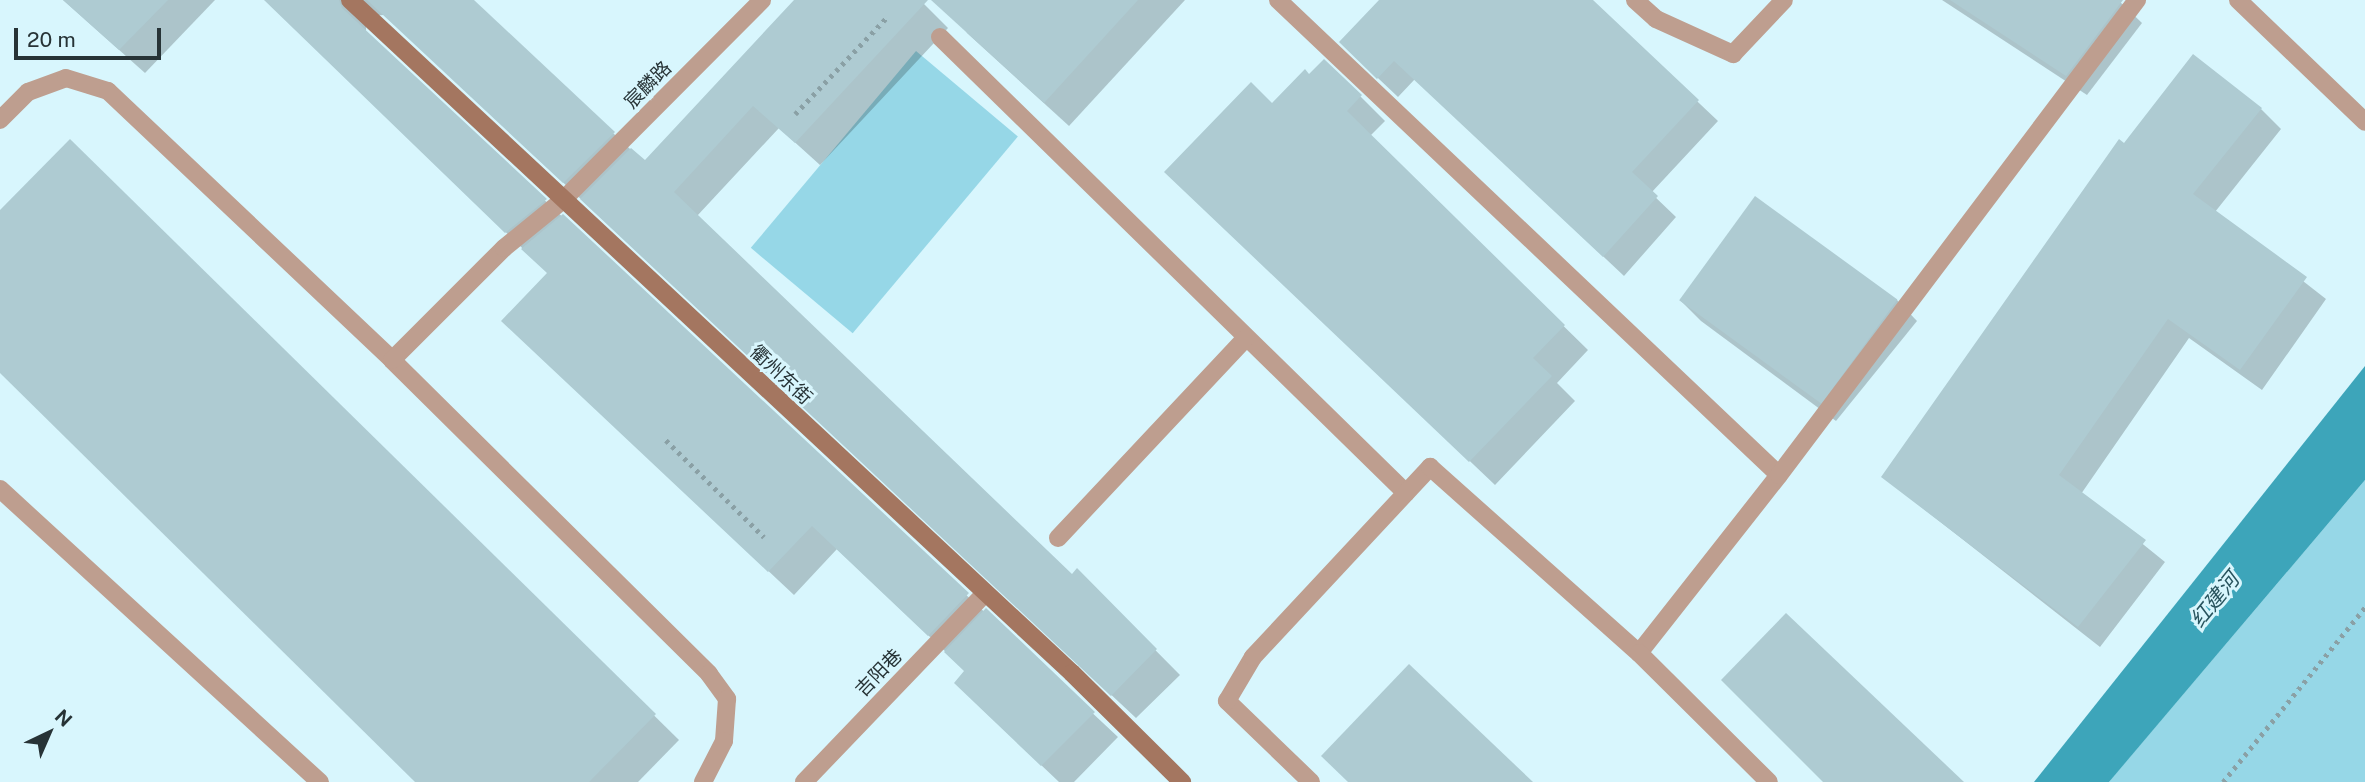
<!DOCTYPE html>
<html>
<head>
<meta charset="utf-8">
<style>
	body { margin:0 }
	#map { position:relative; width:2365px; height:782px; overflow:hidden; background:#d8f6fd; font-family:"Public Sans","Noto Sans SC",sans-serif }
	div>[style] { position:absolute }
	.green>* { inset:0; background:#96d7e7; transform-origin:0 0 }
	.water>* { inset:0; background:#3da5ba }
	.shadow>* { inset:0; background:#0003 }
	.building>* { inset:0; background:#aecbd2; transform-origin:0 0 }
	.path>* { height:4.5px; margin-top:-2.25px; transform-origin:0; background:repeating-linear-gradient(90deg,#8aa0a5 0 3.5px,transparent 0 8.5px) }
	.lane>* { height:18px; margin:-9px; padding:0 9px; transform-origin:9px; border-radius:9px; background:#be9e8f }
	.street>* { height:18px; margin:-9px; padding:0 9px; transform-origin:9px; border-radius:9px; background:#be9e8f }
	.secondary>* { height:18px; margin:-9px; padding:0 9px; transform-origin:9px; border-radius:9px; background:#a47660 }
	span { translate:-50% -50%; white-space:nowrap; text-align:center; line-height:1.15; -webkit-text-stroke:6px #d8f6fd; paint-order:stroke }
	.street-label { font-size:19px; color:#273336 }
	.water-label { font-size:21px; color:#28545e; font-style:italic }
	.north { position:absolute; left:14px; top:698px; width:70px; height:70px; -webkit-text-stroke:5px #d8f6fd; paint-order:stroke; rotate:44deg; font-size:19px; font-weight:700; line-height:28px; text-align:center; color:#273336 }
	.north::after { content:''; display:block; margin:auto; width:24px; height:32px; background:#273336; clip-path:polygon(50% 0,100% 100%,50% 72%,0 100%) }
	.scale { position:absolute; left:14px; top:28px; width:147px; height:32px; box-sizing:border-box; border:4px solid #273336; border-top:0; padding-left:9px; font-size:21px; line-height:24px; white-space:nowrap; color:#273336; -webkit-text-stroke:5px #d8f6fd; paint-order:stroke }
</style>
</head>
<body>
<div id="map">
	<div class="green">
		<i style="left:916px;top:51px;width:133px;height:257px;rotate:40deg"></i>
		<i style="clip-path:polygon(2365px 480px,2365px 782px,2109px 782px,2112px 778px)"></i>
	</div>
	<div class="water">
		<i style="clip-path:polygon(2365px 366px,2365px 480px,2109px 782px,2034px 782px)"></i>
	</div>
	<div class="shadow">
		<i style="clip-path:polygon(63px 0,215px 0,145px 73px)"></i>
		<i style="clip-path:polygon(266px 0,471px 0,645px 163px,797px 0,920px 0,948px 28px,820px 165px,779px 128px,697px 216px,1072px 576px,1077px 571px,1180px 675px,1136px 718px,384px 15px,366px 16px,366px 33px,1118px 737px,1074px 782px,1059px 782px,981px 708px,966px 671px,837px 549px,794px 595px,528px 345px,549px 274px)"></i>
		<i style="clip-path:polygon(950px 0,1185px 0,1069px 126px,967px 33px)"></i>
		<i style="clip-path:polygon(1381px 0,1590px 0,1718px 121px,1651px 193px,1676px 217px,1624px 276px,1415px 79px,1398px 97px,1361px 62px)"></i>
		<i style="clip-path:polygon(1942px 0,2118px 0,2142px 23px,2087px 95px)"></i>
		<i style="clip-path:polygon(1310px 77px,1360px 96px,1385px 121px,1370px 136px,1588px 350px,1557px 383px,1575px 401px,1495px 485px,1191px 196px,1272px 105px)"></i>
		<i style="clip-path:polygon(2261px 109px,2281px 129px,2215px 212px,2326px 299px,2262px 390px,2189px 338px,2081px 494px,2165px 562px,2100px 647px,1883px 477px,2124px 145px)"></i>
		<i style="clip-path:polygon(70px 141px,679px 740px,638px 782px,417px 782px,0 371px,0 213px)"></i>
		<i style="clip-path:polygon(1680px 300px,1897px 300px,1917px 321px,1836px 421px,1701px 321px)"></i>
	</div>
	<div class="building">
		<i style="clip-path:polygon(63px 0,168px 0,119px 50px)"></i>
		<i style="clip-path:polygon(264px 0,339px 0,342px 8px,547px 199px,505px 233px)"></i>
		<i style="clip-path:polygon(367px 0,474px 0,615px 132px,563px 183px)"></i>
		<i style="clip-path:polygon(794px 0,928px 0,795px 143px,753px 106px,674px 192px,1072px 574px,1077px 568px,1157px 649px,1111px 696px,580px 199px,631px 148px,645px 160px)"></i>
		<i style="clip-path:polygon(931px 0,1138px 0,1044px 103px)"></i>
		<i style="clip-path:polygon(1379px 0,1593px 0,1699px 100px,1632px 172px,1658px 196px,1603px 257px,1394px 61px,1377px 79px,1339px 42px)"></i>
		<i style="clip-path:polygon(1950px 0,2123px 0,2066px 76px)"></i>
		<i style="clip-path:polygon(2193px 54px,2262px 108px,2193px 194px,2307px 277px,2240px 370px,2168px 319px,2059px 475px,2146px 540px,2078px 627px,1881px 477px,2119px 139px,2124px 143px)"></i>
		<i style="clip-path:polygon(1324px 59px,1362px 95px,1347px 111px,1565px 325px,1533px 358px,1552px 376px,1469px 462px,1164px 172px,1251px 82px,1272px 103px,1305px 69px,1309px 74px)"></i>
		<i style="clip-path:polygon(70px 139px,656px 714px,589px 782px,415px 782px,0 373px,0 210px)"></i>
		<i style="left:1755px;top:196px;width:176px;height:129px;rotate:36deg"></i>
		<i style="clip-path:polygon(563px 214px,969px 593px,928px 636px,812px 526px,768px 572px,501px 321px,547px 273px,521px 249px)"></i>
		<i style="clip-path:polygon(986px 608px,1095px 712px,1041px 766px,954px 683px,964px 671px,944px 652px)"></i>
		<i style="clip-path:polygon(1786px 613px,1964px 782px,1823px 782px,1721px 680px)"></i>
		<i style="clip-path:polygon(1409px 664px,1533px 782px,1348px 782px,1321px 756px)"></i>
	</div>
	<div class="path">
		<i style="left:795px;top:114px;width:132px;rotate:-46.5deg"></i>
		<i style="left:666px;top:440px;width:138px;rotate:44.7deg"></i>
		<i style="left:2223px;top:782px;width:225px;rotate:-50.9deg"></i>
	</div>
	<div class="lane">
		<i style="left:1278px;top:0;width:690px;rotate:43.47deg"></i>
		<i style="left:1635px;top:0;width:28px;rotate:42deg"></i>
		<i style="left:1656px;top:19px;width:85px;rotate:24.4deg"></i>
		<i style="left:1733px;top:54px;width:74px;rotate:-46.6deg"></i>
		<i style="left:940px;top:37px;width:652px;rotate:44.38deg"></i>
		<i style="left:0;top:120px;width:40px;rotate:-45deg"></i>
		<i style="left:28px;top:92px;width:40px;rotate:-20.2deg"></i>
		<i style="left:66px;top:78px;width:44px;rotate:17.2deg"></i>
		<i style="left:108px;top:91px;width:391px;rotate:43.4deg"></i>
		<i style="left:392px;top:360px;width:446px;rotate:44.7deg"></i>
		<i style="left:709px;top:674px;width:31px;rotate:54deg"></i>
		<i style="left:727px;top:699px;width:42px;rotate:94.1deg"></i>
		<i style="left:724px;top:741px;width:46px;rotate:117.1deg"></i>
		<i style="left:392px;top:360px;width:158px;rotate:-45deg"></i>
		<i style="left:504px;top:248px;width:76px;rotate:-39.1deg"></i>
		<i style="left:0;top:489px;width:434px;rotate:42.5deg"></i>
		<i style="left:1058px;top:538px;width:274px;rotate:-46.8deg"></i>
		<i style="left:1639px;top:653px;width:226px;rotate:-51.8deg"></i>
		<i style="left:1779px;top:475px;width:595px;rotate:-53deg"></i>
		<i style="left:1311px;top:782px;width:117px;rotate:-136deg"></i>
		<i style="left:1227px;top:701px;width:51px;rotate:-59.4deg"></i>
		<i style="left:1253px;top:657px;width:260px;rotate:-47deg"></i>
		<i style="left:1430px;top:467px;width:280px;rotate:41.7deg"></i>
		<i style="left:1639px;top:653px;width:183px;rotate:44.8deg"></i>
	</div>
	<div class="street">
		<i style="left:2238px;top:0;width:176px;rotate:43.8deg"></i>
		<i style="left:563px;top:200px;width:282px;rotate:-45.1deg"></i>
		<i style="left:804px;top:782px;width:262px;rotate:-46.2deg"></i>
	</div>
	<div class="secondary">
		<i style="left:350px;top:0;width:987px;rotate:42.99deg"></i>
		<i style="left:1072px;top:673px;width:155px;rotate:44.7deg"></i>
	</div>
	<div class="street-label">
		<span style="left:648px;top:85px;rotate:-45deg">宸麟路</span>
		<span style="left:781px;top:375px;rotate:43deg">衢州东街</span>
		<span style="left:879px;top:673px;rotate:-46deg">吉阳巷</span>
	</div>
	<div class="water-label">
		<span style="left:2215px;top:600px;rotate:-51deg">红建河</span>
	</div>
	<div class="north">N</div>
	<div class="scale">20 m</div>
</div>
</body>
</html>
